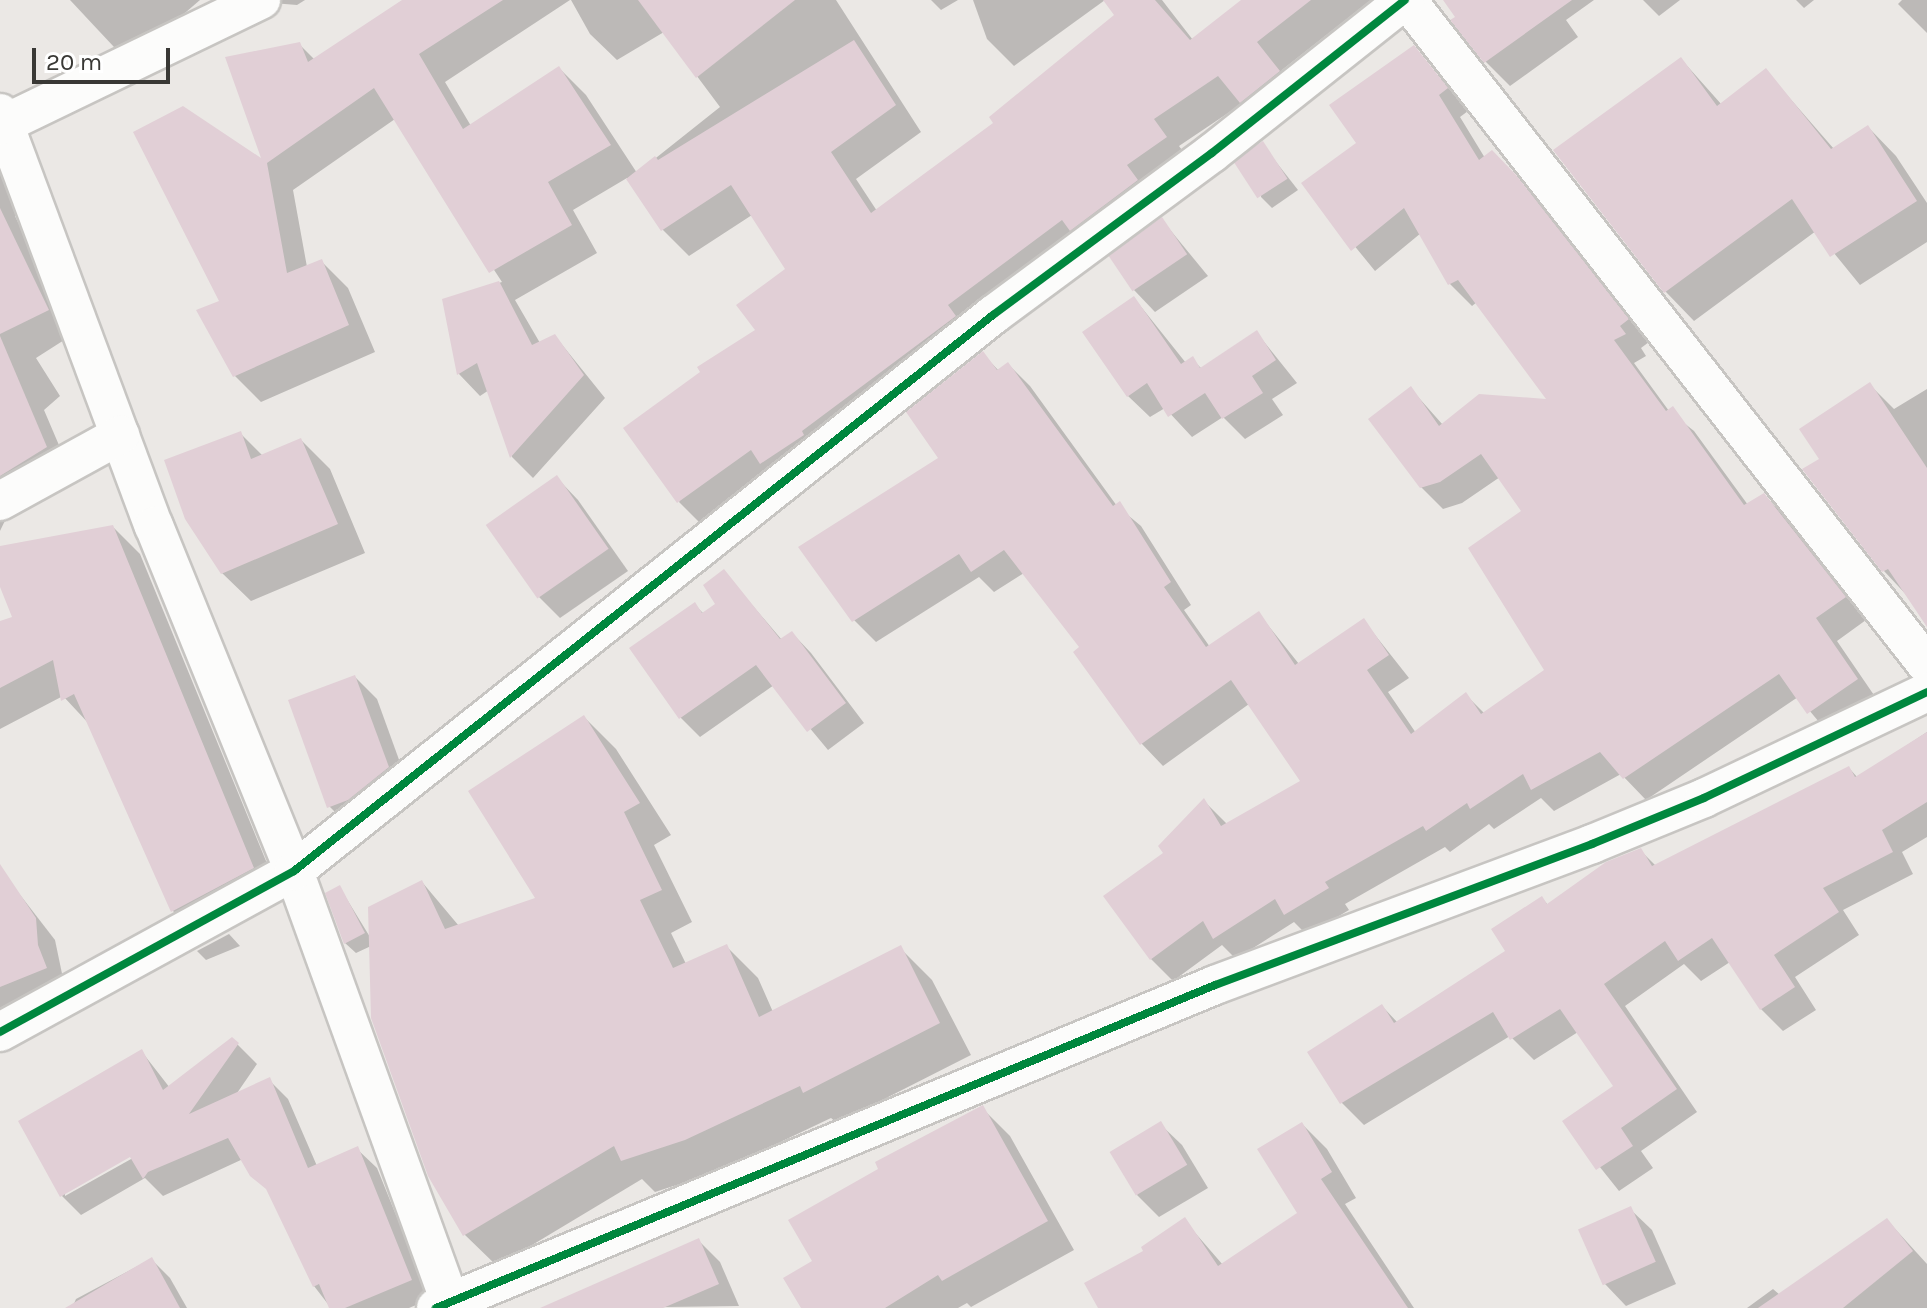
<!DOCTYPE html>
<html>
<head>
<meta charset="utf-8">
<style>
	body { margin:0 }
	#map { position:relative; width:1927px; height:1308px; overflow:hidden; background:#ebe8e5; font-family:Karla,sans-serif }
	div>[style] { position:absolute }
	.shadow>* { inset:0; background:#0003 }
	.building>* { inset:0; background:#e1cfd6; transform-origin:0 0 }
	.roads { filter:drop-shadow(2px 0 #c7c5c2) drop-shadow(-2px 0 #c7c5c2) drop-shadow(0 2px #c7c5c2) drop-shadow(0 -2px #c7c5c2) }
	.minor>* { height:38px; margin:-19px; padding:0 19px; transform-origin:19px; border-radius:19px; background:#fcfcfb }
	.cycleway>* { height:8px; margin:-4px; padding:0 4px; transform-origin:4px; border-radius:4px; background:#00873e }
	span { translate:-50% -50%; white-space:nowrap; text-align:center; line-height:1.15; -webkit-text-stroke:7px #fff; paint-order:stroke }
	.scale { position:absolute; left:32px; top:48px; width:138px; height:36px; box-sizing:border-box; border:4px solid #393835; border-top:0; padding-left:10px; font-size:24px; line-height:28px; white-space:nowrap; color:#393835; -webkit-text-stroke:6px #fff; paint-order:stroke }
</style>
</head>
<body>
<div id="map">
	<div class="shadow">
		<i style="clip-path:polygon(70px 0,200px 0,128px 62px)"></i>
		<i style="clip-path:polygon(234px 0,305px 0,297px 5px)"></i>
		<i style="clip-path:polygon(403px 0,570px 0,445px 82px,471px 126px,559px 68px,586px 95px,637px 173px,720px 107px,664px 32px,617px 60px,590px 34px,571px 0,836px 0,921px 132px,856px 179px,877px 211px,996px 124px,1117px 16px,1105px 0,1162px 0,1193px 40px,1244px 0,1371px 0,1282px 70px,1305px 99px,1268px 128px,1243px 103px,1179px 146px,1192px 164px,705px 528px,679px 502px,788px 270px,752px 215px,689px 256px,662px 229px,627px 178px,573px 210px,597px 253px,515px 300px,540px 343px,555px 336px,605px 398px,533px 478px,512px 457px,489px 390px,480px 396px,459px 374px,444px 300px,502px 282px,395px 119px,293px 190px,307px 267px,321px 261px,348px 288px,375px 352px,261px 402px,234px 375px,222px 302px,299px 44px,315px 60px)"></i>
		<i style="clip-path:polygon(931px 0,958px 0,941px 10px)"></i>
		<i style="clip-path:polygon(973px 0,1105px 0,1014px 66px,987px 39px)"></i>
		<i style="clip-path:polygon(1455px 0,1594px 0,1566px 20px,1578px 37px,1510px 86px,1486px 62px,1458px 17px)"></i>
		<i style="clip-path:polygon(1643px 0,1680px 0,1659px 16px)"></i>
		<i style="clip-path:polygon(1796px 0,1814px 0,1804px 8px)"></i>
		<i style="clip-path:polygon(1902px 0,1927px 0,1927px 33px,1898px 4px)"></i>
		<i style="clip-path:polygon(1414px 48px,1468px 111px,1460px 117px,1485px 158px,1491px 153px,1538px 201px,1649px 342px,1641px 348px,1646px 356px,1634px 363px,1669px 411px,1694px 431px,1748px 505px,1764px 495px,1786px 517px,1866px 620px,1837px 641px,1878px 701px,1830px 735px,1798px 697px,1646px 800px,1621px 774px,1554px 811px,1541px 798px,1494px 829px,1489px 824px,1450px 852px,1445px 847px,1345px 904px,1349px 910px,1307px 935px,1294px 922px,1236px 959px,1222px 945px,1173px 981px,1151px 959px,1166px 854px,1204px 801px,1227px 824px,1302px 782px,1249px 704px,1163px 766px,1142px 744px,1076px 652px,1082px 648px,1024px 573px,994px 592px,979px 577px,876px 642px,854px 620px,941px 458px,983px 354px,999px 371px,1008px 364px,1030px 386px,1117px 506px,1141px 526px,1191px 605px,1184px 610px,1210px 647px,1259px 614px,1299px 664px,1364px 621px,1409px 678px,1388px 692px,1416px 733px,1466px 695px,1485px 714px,1546px 670px,1524px 511px,1500px 477px,1462px 503px,1443px 509px,1421px 487px,1411px 389px,1443px 425px,1550px 401px,1477px 302px,1472px 306px,1450px 284px,1421px 233px,1375px 271px,1304px 184px,1359px 144px)"></i>
		<i style="clip-path:polygon(1681px 59px,1722px 105px,1766px 71px,1834px 149px,1868px 127px,1896px 156px,1927px 203px,1927px 242px,1860px 285px,1816px 231px,1694px 321px,1666px 292px,1555px 151px)"></i>
		<i style="clip-path:polygon(1262px 144px,1298px 190px,1272px 208px,1261px 197px)"></i>
		<i style="clip-path:polygon(0 157px,23px 210px,15px 216px,72px 335px,36px 358px,60px 396px,44px 410px,70px 471px,12px 506px,0 531px)"></i>
		<i style="clip-path:polygon(1162px 220px,1208px 276px,1155px 312px,1134px 290px)"></i>
		<i style="clip-path:polygon(1134px 298px,1186px 363px,1192px 359px,1202px 369px,1257px 333px,1297px 383px,1272px 399px,1283px 415px,1245px 439px,1223px 417px,1192px 437px,1165px 408px,1150px 417px,1128px 396px)"></i>
		<i style="clip-path:polygon(1870px 385px,1894px 409px,1927px 389px,1927px 617px,1884px 571px,1821px 460px)"></i>
		<i style="clip-path:polygon(241px 434px,263px 456px,301px 440px,330px 469px,365px 553px,251px 601px,222px 573px)"></i>
		<i style="clip-path:polygon(557px 478px,578px 500px,628px 571px,560px 618px,538px 596px)"></i>
		<i style="clip-path:polygon(113px 527px,140px 554px,280px 895px,200px 938px,173px 911px,91px 726px,63px 696px,0 729px,0 623px,14px 619px,0 581px,0 548px)"></i>
		<i style="clip-path:polygon(724px 572px,782px 640px,792px 633px,811px 653px,864px 723px,828px 750px,774px 685px,700px 737px,680px 717px,694px 604px,704px 614px,718px 605px)"></i>
		<i style="clip-path:polygon(355px 677px,377px 699px,410px 790px,351px 828px,329px 806px)"></i>
		<i style="clip-path:polygon(584px 717px,616px 749px,671px 835px,654px 845px,692px 922px,671px 933px,686px 964px,726px 946px,758px 978px,773px 1012px,900px 948px,932px 980px,971px 1055px,837px 1123px,831px 1118px,717px 1172px,655px 1192px,642px 1179px,497px 1266px,465px 1235px,371px 946px,356px 953px,345px 943px,340px 888px,370px 937px,422px 882px,459px 926px,538px 899px)"></i>
		<i style="clip-path:polygon(1927px 732px,1927px 837px,1902px 852px,1913px 874px,1843px 910px,1859px 935px,1795px 977px,1816px 1010px,1783px 1031px,1761px 1009px,1730px 962px,1701px 981px,1684px 964px,1625px 1006px,1697px 1112px,1641px 1151px,1653px 1168px,1619px 1191px,1564px 1122px,1616px 1087px,1578px 1032px,1534px 1060px,1510px 1036px,1364px 1125px,1342px 1103px,1310px 1053px,1382px 1006px,1398px 1023px,1508px 952px,1542px 898px,1548px 905px,1640px 850px,1656px 866px,1849px 768px,1858px 778px)"></i>
		<i style="clip-path:polygon(7px 878px,55px 940px,65px 988px,0 1039px,0 881px)"></i>
		<i style="clip-path:polygon(229px 934px,240px 946px,206px 960px,197px 951px)"></i>
		<i style="clip-path:polygon(evenodd,232px 1039px,257px 1064px,235px 1096px,269px 1080px,288px 1099px,317px 1166px,357px 1149px,377px 1168px,430px 1299px,409px 1308px,331px 1308px,314px 1286px,270px 1192px,243px 1159px,163px 1196px,145px 1178px,81px 1215px,62px 1196px,142px 1052px,170px 1088px,232px 1039px,138px 1150px,140px 1154px,65px 1196px,65px 1192px,138px 1150px)"></i>
		<i style="clip-path:polygon(982px 1108px,1010px 1136px,1074px 1250px,971px 1307px,967px 1303px,958px 1308px,803px 1308px,815px 1262px)"></i>
		<i style="clip-path:polygon(1160px 1124px,1182px 1145px,1208px 1188px,1159px 1217px,1137px 1195px)"></i>
		<i style="clip-path:polygon(1302px 1124px,1327px 1149px,1356px 1198px,1345px 1204px,1414px 1308px,1100px 1308px,1146px 1252px,1184px 1220px,1223px 1265px,1300px 1214px)"></i>
		<i style="clip-path:polygon(1630px 1209px,1652px 1230px,1676px 1284px,1626px 1306px,1605px 1284px)"></i>
		<i style="clip-path:polygon(1887px 1220px,1927px 1264px,1927px 1308px,1747px 1308px,1773px 1289px,1780px 1295px)"></i>
		<i style="clip-path:polygon(698px 1240px,720px 1262px,739px 1306px,595px 1308px)"></i>
		<i style="clip-path:polygon(151px 1259px,170px 1278px,187px 1308px,72px 1308px,76px 1299px)"></i>
	</div>
	<div class="building">
		<i style="clip-path:polygon(402px 0,503px 0,419px 54px,463px 129px,559px 66px,611px 145px,548px 182px,572px 225px,489px 273px,374px 88px,267px 163px,287px 273px,322px 259px,349px 325px,233px 377px,196px 310px,219px 301px,133px 132px,183px 106px,261px 158px,225px 57px,300px 42px,308px 62px)"></i>
		<i style="clip-path:polygon(638px 0,795px 0,696px 78px)"></i>
		<i style="clip-path:polygon(1103px 0,1155px 0,1190px 40px,1241px 0,1311px 0,1257px 42px,1280px 71px,1240px 103px,1218px 76px,1154px 119px,1167px 137px,1127px 165px,1138px 180px,1070px 231px,1062px 220px,948px 305px,956px 316px,802px 431px,804px 435px,760px 464px,751px 450px,677px 503px,623px 428px,700px 372px,697px 367px,755px 330px,736px 305px,785px 269px,731px 185px,661px 231px,626px 179px,655px 156px,658px 160px,854px 40px,896px 105px,831px 152px,871px 213px,993px 123px,989px 117px,1114px 15px)"></i>
		<i style="clip-path:polygon(1443px 0,1572px 0,1484px 63px,1450px 20px,1455px 17px)"></i>
		<i style="clip-path:polygon(1414px 45px,1448px 88px,1439px 95px,1479px 160px,1492px 150px,1517px 176px,1629px 319px,1620px 326px,1626px 334px,1614px 340px,1666px 411px,1673px 406px,1744px 505px,1764px 493px,1846px 597px,1816px 618px,1858px 679px,1807px 714px,1779px 674px,1623px 779px,1600px 752px,1531px 790px,1523px 774px,1470px 809px,1467px 803px,1426px 831px,1423px 826px,1325px 882px,1329px 888px,1284px 915px,1275px 899px,1213px 939px,1203px 921px,1150px 960px,1103px 896px,1163px 853px,1158px 846px,1204px 798px,1221px 826px,1300px 781px,1231px 680px,1140px 745px,1073px 652px,1079px 647px,1004px 550px,971px 572px,959px 554px,852px 622px,798px 547px,938px 458px,906px 412px,983px 351px,997px 370px,1008px 362px,1113px 506px,1120px 501px,1171px 582px,1164px 587px,1206px 647px,1259px 611px,1295px 665px,1364px 618px,1389px 655px,1367px 670px,1411px 734px,1466px 692px,1481px 714px,1544px 670px,1468px 548px,1521px 511px,1481px 454px,1440px 482px,1420px 488px,1368px 419px,1411px 386px,1439px 426px,1479px 394px,1546px 399px,1458px 280px,1448px 285px,1404px 208px,1351px 251px,1301px 183px,1356px 143px,1329px 105px)"></i>
		<i style="clip-path:polygon(1681px 57px,1717px 106px,1766px 68px,1831px 149px,1868px 125px,1917px 201px,1830px 257px,1792px 199px,1664px 293px,1553px 150px)"></i>
		<i style="left:1263px;top:141px;width:45px;height:36px;rotate:57deg"></i>
		<i style="clip-path:polygon(0 208px,49px 310px,0 334px)"></i>
		<i style="left:1162px;top:217px;width:45px;height:66px;rotate:56deg"></i>
		<i style="clip-path:polygon(499px 281px,532px 345px,555px 334px,584px 375px,510px 458px,477px 363px,457px 375px,442px 299px)"></i>
		<i style="clip-path:polygon(1134px 296px,1181px 364px,1193px 356px,1200px 368px,1257px 330px,1276px 360px,1252px 376px,1263px 393px,1222px 419px,1205px 393px,1168px 417px,1147px 383px,1127px 397px,1082px 332px)"></i>
		<i style="clip-path:polygon(0 336px,47px 447px,0 476px)"></i>
		<i style="clip-path:polygon(1870px 382px,1927px 468px,1927px 627px,1888px 569px,1882px 572px,1802px 469px,1819px 459px,1799px 429px)"></i>
		<i style="clip-path:polygon(241px 431px,251px 459px,301px 438px,338px 524px,221px 574px,185px 519px,164px 460px)"></i>
		<i style="left:557px;top:475px;width:90px;height:87px;rotate:55deg"></i>
		<i style="clip-path:polygon(113px 525px,254px 868px,171px 912px,74px 694px,61px 701px,53px 660px,0 688px,0 621px,12px 617px,0 587px,0 546px)"></i>
		<i style="clip-path:polygon(724px 569px,780px 639px,792px 631px,846px 703px,807px 732px,756px 665px,679px 719px,629px 648px,695px 602px,702px 613px,715px 604px,703px 585px)"></i>
		<i style="clip-path:polygon(355px 675px,389px 767px,348px 800px,327px 808px,288px 700px)"></i>
		<i style="clip-path:polygon(584px 715px,640px 803px,624px 812px,662px 890px,640px 900px,673px 968px,727px 944px,759px 1017px,901px 945px,940px 1023px,803px 1093px,800px 1086px,685px 1140px,621px 1161px,614px 1146px,463px 1236px,428px 1176px,371px 1018px,368px 907px,422px 880px,445px 929px,535px 898px,468px 791px)"></i>
		<i style="clip-path:polygon(1927px 732px,1927px 802px,1882px 830px,1893px 852px,1823px 888px,1839px 912px,1774px 955px,1795px 987px,1760px 1010px,1712px 938px,1678px 961px,1665px 941px,1604px 984px,1677px 1089px,1621px 1128px,1633px 1146px,1596px 1170px,1562px 1121px,1613px 1086px,1560px 1009px,1510px 1040px,1493px 1012px,1340px 1104px,1307px 1052px,1382px 1004px,1394px 1023px,1505px 951px,1491px 929px,1542px 896px,1547px 904px,1606px 862px,1641px 848px,1652px 866px,1849px 766px,1855px 777px)"></i>
		<i style="clip-path:polygon(0 864px,36px 918px,38px 945px,47px 968px,0 987px)"></i>
		<i style="clip-path:polygon(340px 885px,365px 933px,344px 944px,325px 893px)"></i>
		<i style="clip-path:polygon(232px 1037px,239px 1043px,189px 1114px,270px 1077px,308px 1168px,358px 1146px,412px 1280px,345px 1308px,329px 1308px,319px 1284px,313px 1287px,266px 1189px,250px 1176px,228px 1138px,148px 1172px,143px 1179px,130px 1157px,60px 1197px,18px 1121px,142px 1049px,163px 1090px)"></i>
		<i style="clip-path:polygon(983px 1105px,1048px 1221px,942px 1281px,938px 1275px,885px 1308px,801px 1308px,783px 1278px,812px 1261px,788px 1220px,878px 1169px,875px 1162px)"></i>
		<i style="left:1161px;top:1121px;width:51px;height:60px;rotate:59deg"></i>
		<i style="clip-path:polygon(1302px 1122px,1332px 1172px,1321px 1179px,1408px 1308px,1098px 1308px,1084px 1283px,1143px 1251px,1141px 1247px,1185px 1217px,1218px 1266px,1297px 1213px,1257px 1149px)"></i>
		<i style="left:1631px;top:1206px;width:61px;height:58px;rotate:66deg"></i>
		<i style="clip-path:polygon(1887px 1218px,1913px 1251px,1843px 1308px,1758px 1308px)"></i>
		<i style="clip-path:polygon(699px 1238px,719px 1284px,663px 1308px,540px 1308px)"></i>
		<i style="clip-path:polygon(152px 1257px,180px 1308px,65px 1308px)"></i>
	</div>
	<div class="roads">
		<div class="minor">
			<i style="left:1407px;top:0;width:844px;rotate:51.98deg"></i>
			<i style="left:0;top:113px;width:441px;rotate:69.6deg"></i>
			<i style="left:154px;top:526px;width:372px;rotate:67.9deg"></i>
			<i style="left:294px;top:871px;width:465px;rotate:70.1deg"></i>
			<i style="left:0;top:126px;width:290px;rotate:-25.8deg"></i>
			<i style="left:0;top:501px;width:137px;rotate:-28.8deg"></i>
			<i style="left:0;top:1032px;width:335px;rotate:-28.7deg"></i>
			<i style="left:294px;top:871px;width:893px;rotate:-38.5deg"></i>
			<i style="left:993px;top:315px;width:272px;rotate:-36.5deg"></i>
			<i style="left:1212px;top:153px;width:246px;rotate:-38.4deg"></i>
			<i style="left:436px;top:1308px;width:843px;rotate:-22.52deg"></i>
			<i style="left:1215px;top:985px;width:403px;rotate:-20.5deg"></i>
			<i style="left:1592px;top:844px;width:121px;rotate:-22.3deg"></i>
			<i style="left:1704px;top:798px;width:247px;rotate:-25.4deg"></i>
		</div>
	</div>
	<div class="cycleway">
		<i style="left:0;top:1032px;width:335px;rotate:-28.7deg"></i>
		<i style="left:294px;top:871px;width:893px;rotate:-38.5deg"></i>
		<i style="left:993px;top:315px;width:272px;rotate:-36.5deg"></i>
		<i style="left:1212px;top:153px;width:246px;rotate:-38.4deg"></i>
		<i style="left:436px;top:1308px;width:843px;rotate:-22.52deg"></i>
		<i style="left:1215px;top:985px;width:403px;rotate:-20.5deg"></i>
		<i style="left:1592px;top:844px;width:121px;rotate:-22.3deg"></i>
		<i style="left:1704px;top:798px;width:247px;rotate:-25.4deg"></i>
	</div>
	<div class="scale">20 m</div>
</div>
</body>
</html>
